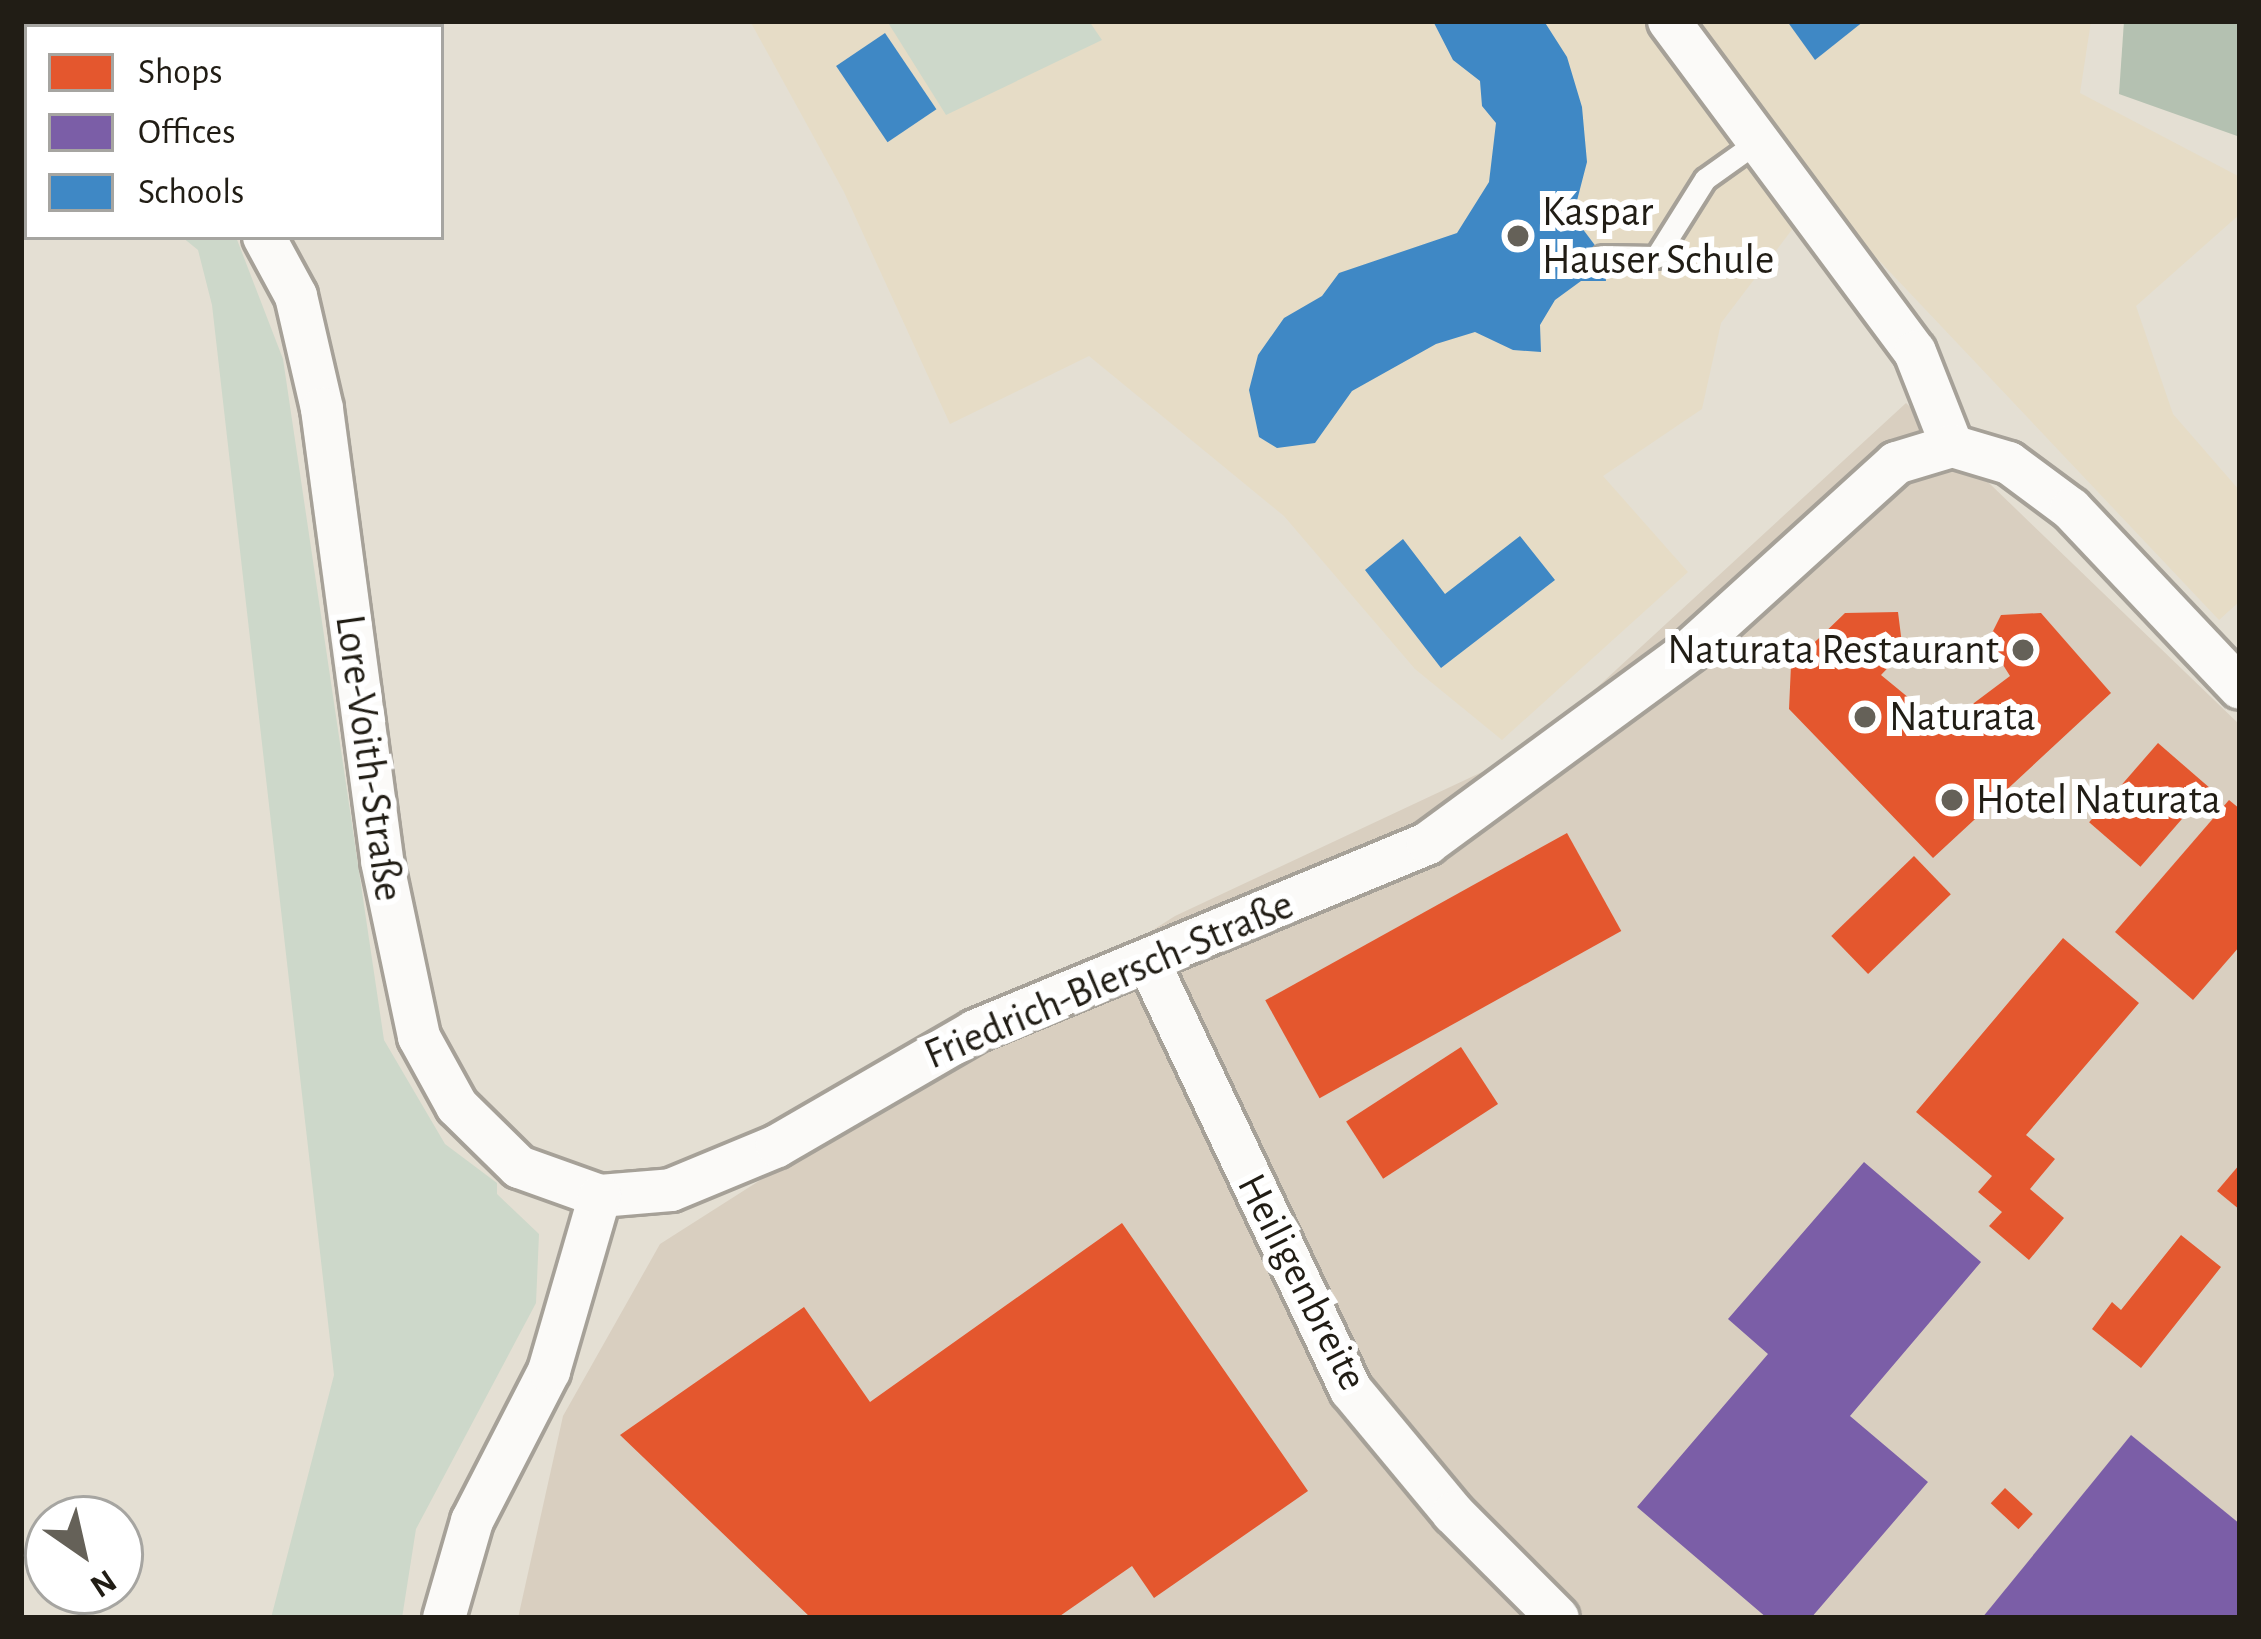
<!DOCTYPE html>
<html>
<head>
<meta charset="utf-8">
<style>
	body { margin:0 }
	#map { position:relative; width:2261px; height:1639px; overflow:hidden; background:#e4dfd3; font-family:"Alegreya Sans",sans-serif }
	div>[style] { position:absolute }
	.commercial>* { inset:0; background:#d9cfc0 }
	.built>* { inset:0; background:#e6dcc6 }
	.green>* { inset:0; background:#cdd8ca }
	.forest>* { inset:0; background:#b4c1b1 }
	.shops>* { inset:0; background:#e4572e; transform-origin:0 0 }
	.offices>* { inset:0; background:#7b5ea7 }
	.schools>* { inset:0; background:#3f88c5; transform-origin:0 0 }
	.roads { filter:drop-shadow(3px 0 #a6a198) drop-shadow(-3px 0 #a6a198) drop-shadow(0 3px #a6a198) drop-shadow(0 -3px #a6a198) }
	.service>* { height:21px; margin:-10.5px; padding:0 10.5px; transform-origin:10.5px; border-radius:10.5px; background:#fbfaf8 }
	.minor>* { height:42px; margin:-21px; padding:0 21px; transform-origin:21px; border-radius:21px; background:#fbfaf8 }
	.secondary>* { height:60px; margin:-30px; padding:0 30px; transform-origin:30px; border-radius:30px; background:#fbfaf8 }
	.dots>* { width:33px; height:33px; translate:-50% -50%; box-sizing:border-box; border:6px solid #fff; border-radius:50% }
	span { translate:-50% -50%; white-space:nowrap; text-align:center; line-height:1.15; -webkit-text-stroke:12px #fff; paint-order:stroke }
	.poi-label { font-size:42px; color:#211d15 }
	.left { translate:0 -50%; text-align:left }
	.right { translate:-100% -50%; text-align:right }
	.street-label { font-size:42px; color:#211d15 }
	.frame { position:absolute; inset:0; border:24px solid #211d15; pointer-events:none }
	.legend { position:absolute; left:24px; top:24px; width:420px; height:216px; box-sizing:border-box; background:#fff; border:3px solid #a6a5a1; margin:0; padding:15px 21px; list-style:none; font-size:36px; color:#211d15 }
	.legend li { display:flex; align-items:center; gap:24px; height:60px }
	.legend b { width:60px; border:3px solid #a6a5a1 }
	.north { position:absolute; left:24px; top:1495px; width:120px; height:120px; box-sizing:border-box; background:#fff; border:3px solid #a6a5a1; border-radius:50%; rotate:146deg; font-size:33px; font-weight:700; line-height:48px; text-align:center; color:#211d15 }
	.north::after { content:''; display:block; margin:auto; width:42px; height:54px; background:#656158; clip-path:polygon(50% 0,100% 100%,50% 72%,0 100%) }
</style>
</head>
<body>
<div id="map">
	<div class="commercial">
		<i style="clip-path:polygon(1906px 403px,2240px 725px,2240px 1618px,518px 1618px,563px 1416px,660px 1244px,1175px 916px,1529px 750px)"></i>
	</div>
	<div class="built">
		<i style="clip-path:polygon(750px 21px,1654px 21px,1794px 227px,1721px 323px,1702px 409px,1603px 476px,1688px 572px,1502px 740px,1415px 669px,1284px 516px,1089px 356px,950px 424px,844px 192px)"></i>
		<i style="clip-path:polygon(1671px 21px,2091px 21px,2080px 93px,2240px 177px,2240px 214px,2136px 306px,2173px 414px,2240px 491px,2240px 601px,2219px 620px,1751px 125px)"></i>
	</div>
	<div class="green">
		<i style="clip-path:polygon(887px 21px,1089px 21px,1102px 40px,946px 115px)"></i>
		<i style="clip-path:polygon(182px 237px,236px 237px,283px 359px,384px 1040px,445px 1144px,497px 1183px,497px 1194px,539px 1234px,536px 1303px,416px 1529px,402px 1618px,271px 1618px,334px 1375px,212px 305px,198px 250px)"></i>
	</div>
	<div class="forest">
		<i style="clip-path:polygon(2124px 21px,2240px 21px,2240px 137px,2119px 94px)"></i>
	</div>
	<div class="shops">
		<i style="clip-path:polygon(1898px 612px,1903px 652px,1881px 675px,1926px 712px,1958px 715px,2010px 676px,1988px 641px,2001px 615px,2041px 613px,2111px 693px,1933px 858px,1789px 709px,1791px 665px,1845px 613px)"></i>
		<i style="left:2158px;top:743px;width:68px;height:105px;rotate:41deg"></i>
		<i style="clip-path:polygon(2229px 800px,2240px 809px,2240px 946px,2193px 1000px,2115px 932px)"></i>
		<i style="left:1567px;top:833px;width:112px;height:345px;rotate:61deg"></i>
		<i style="left:1914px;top:856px;width:53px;height:115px;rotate:46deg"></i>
		<i style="clip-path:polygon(2063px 938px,2139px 1003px,2026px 1135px,2055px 1159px,2030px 1189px,2064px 1218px,2029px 1260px,1989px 1226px,2002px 1212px,1978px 1192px,1992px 1176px,1916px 1112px)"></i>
		<i style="left:1461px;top:1047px;width:68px;height:137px;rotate:57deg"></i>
		<i style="clip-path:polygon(2240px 1164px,2240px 1210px,2217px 1191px)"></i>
		<i style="clip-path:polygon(1122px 1223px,1308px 1491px,1154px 1598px,1132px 1566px,1057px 1618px,811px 1618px,620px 1435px,804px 1307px,870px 1402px)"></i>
		<i style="clip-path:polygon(2181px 1235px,2221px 1267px,2141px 1368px,2092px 1329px,2112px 1302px,2121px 1310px)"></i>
		<i style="left:2005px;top:1488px;width:38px;height:21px;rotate:43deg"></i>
	</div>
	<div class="offices">
		<i style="clip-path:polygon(1864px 1162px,1981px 1262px,1850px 1416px,1928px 1482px,1811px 1618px,1767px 1618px,1637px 1507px,1768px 1354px,1728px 1319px)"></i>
		<i style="clip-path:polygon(2131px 1435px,2240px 1524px,2240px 1618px,1982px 1618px)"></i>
	</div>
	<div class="schools">
		<i style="clip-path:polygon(1433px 21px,1544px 21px,1567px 57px,1582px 107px,1587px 162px,1573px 216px,1603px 256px,1606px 281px,1581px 281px,1555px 300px,1540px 325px,1541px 352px,1513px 350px,1475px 332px,1436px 344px,1352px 391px,1315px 443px,1277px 448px,1259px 437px,1249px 390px,1258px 355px,1284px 318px,1322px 296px,1339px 273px,1457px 233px,1489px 182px,1496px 123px,1482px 106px,1480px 81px,1453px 60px)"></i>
		<i style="clip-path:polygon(1787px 21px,1864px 21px,1815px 60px)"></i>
		<i style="left:885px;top:33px;width:92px;height:59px;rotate:56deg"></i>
		<i style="clip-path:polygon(1520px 536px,1555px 580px,1441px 668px,1365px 570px,1403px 539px,1445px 594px)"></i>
	</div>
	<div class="roads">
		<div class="service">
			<i style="left:1603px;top:256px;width:53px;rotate:1.1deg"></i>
			<i style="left:1656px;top:257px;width:92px;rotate:-57.9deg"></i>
			<i style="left:1705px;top:179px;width:69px;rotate:-35.5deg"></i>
		</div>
		<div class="minor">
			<i style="left:1669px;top:21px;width:412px;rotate:53.4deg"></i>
			<i style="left:1915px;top:352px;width:101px;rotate:68.5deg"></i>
			<i style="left:264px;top:237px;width:67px;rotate:61.5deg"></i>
			<i style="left:296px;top:296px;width:116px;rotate:77deg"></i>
			<i style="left:322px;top:409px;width:456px;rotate:82.4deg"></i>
			<i style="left:382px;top:861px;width:180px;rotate:78.1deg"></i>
			<i style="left:419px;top:1037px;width:79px;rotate:61.2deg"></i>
			<i style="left:457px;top:1106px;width:87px;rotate:44.5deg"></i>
			<i style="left:519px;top:1167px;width:86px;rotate:19.7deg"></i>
			<i style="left:600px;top:1196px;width:71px;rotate:-4.8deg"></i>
			<i style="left:671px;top:1190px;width:115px;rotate:-22.5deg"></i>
			<i style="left:777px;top:1146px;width:229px;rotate:-30.1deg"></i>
			<i style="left:975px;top:1031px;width:490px;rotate:-22.5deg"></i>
			<i style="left:1428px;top:843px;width:324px;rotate:-36.3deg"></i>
			<i style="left:1689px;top:651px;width:280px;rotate:-42.2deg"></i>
			<i style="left:1896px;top:463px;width:59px;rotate:-16.9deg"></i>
			<i style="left:1952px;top:446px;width:59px;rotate:16.6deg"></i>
			<i style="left:2009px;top:463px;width:77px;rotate:36.6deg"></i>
			<i style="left:2071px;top:509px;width:246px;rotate:46.6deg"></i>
			<i style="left:1149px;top:963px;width:472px;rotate:64.7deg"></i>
			<i style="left:1351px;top:1390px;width:160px;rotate:50.3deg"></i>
			<i style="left:1453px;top:1513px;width:148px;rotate:45deg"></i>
			<i style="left:444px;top:1618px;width:101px;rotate:-73.9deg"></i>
			<i style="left:472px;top:1521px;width:169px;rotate:-62.8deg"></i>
			<i style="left:549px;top:1371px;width:182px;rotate:-73.8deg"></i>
		</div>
		<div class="secondary">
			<i style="left:148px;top:21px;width:6px;rotate:90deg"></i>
			<i style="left:21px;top:109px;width:7px;rotate:27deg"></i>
		</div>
	</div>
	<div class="dots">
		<i style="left:1518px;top:236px;background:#656158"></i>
		<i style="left:2023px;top:650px;background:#656158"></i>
		<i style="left:1865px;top:717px;background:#656158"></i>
		<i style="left:1952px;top:800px;background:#656158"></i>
	</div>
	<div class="poi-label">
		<span class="left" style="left:1542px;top:236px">Kaspar<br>Hauser Schule</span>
		<span class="right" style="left:1999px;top:650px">Naturata Restaurant</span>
		<span class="left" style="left:1889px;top:717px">Naturata</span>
		<span class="left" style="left:1976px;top:800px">Hotel Naturata</span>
	</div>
	<div class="street-label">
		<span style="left:369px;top:758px;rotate:82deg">Lore-Voith-Straße</span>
		<span style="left:1109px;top:980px;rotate:-23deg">Friedrich-Blersch-Straße</span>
		<span style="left:1302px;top:1282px;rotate:63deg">Heiligenbreite</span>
	</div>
	<div class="frame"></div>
	<ul class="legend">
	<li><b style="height:33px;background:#e4572e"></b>Shops</li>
	<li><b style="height:33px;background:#7b5ea7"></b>Offices</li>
	<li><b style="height:33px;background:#3f88c5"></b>Schools</li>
	</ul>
	<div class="north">N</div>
</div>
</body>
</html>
